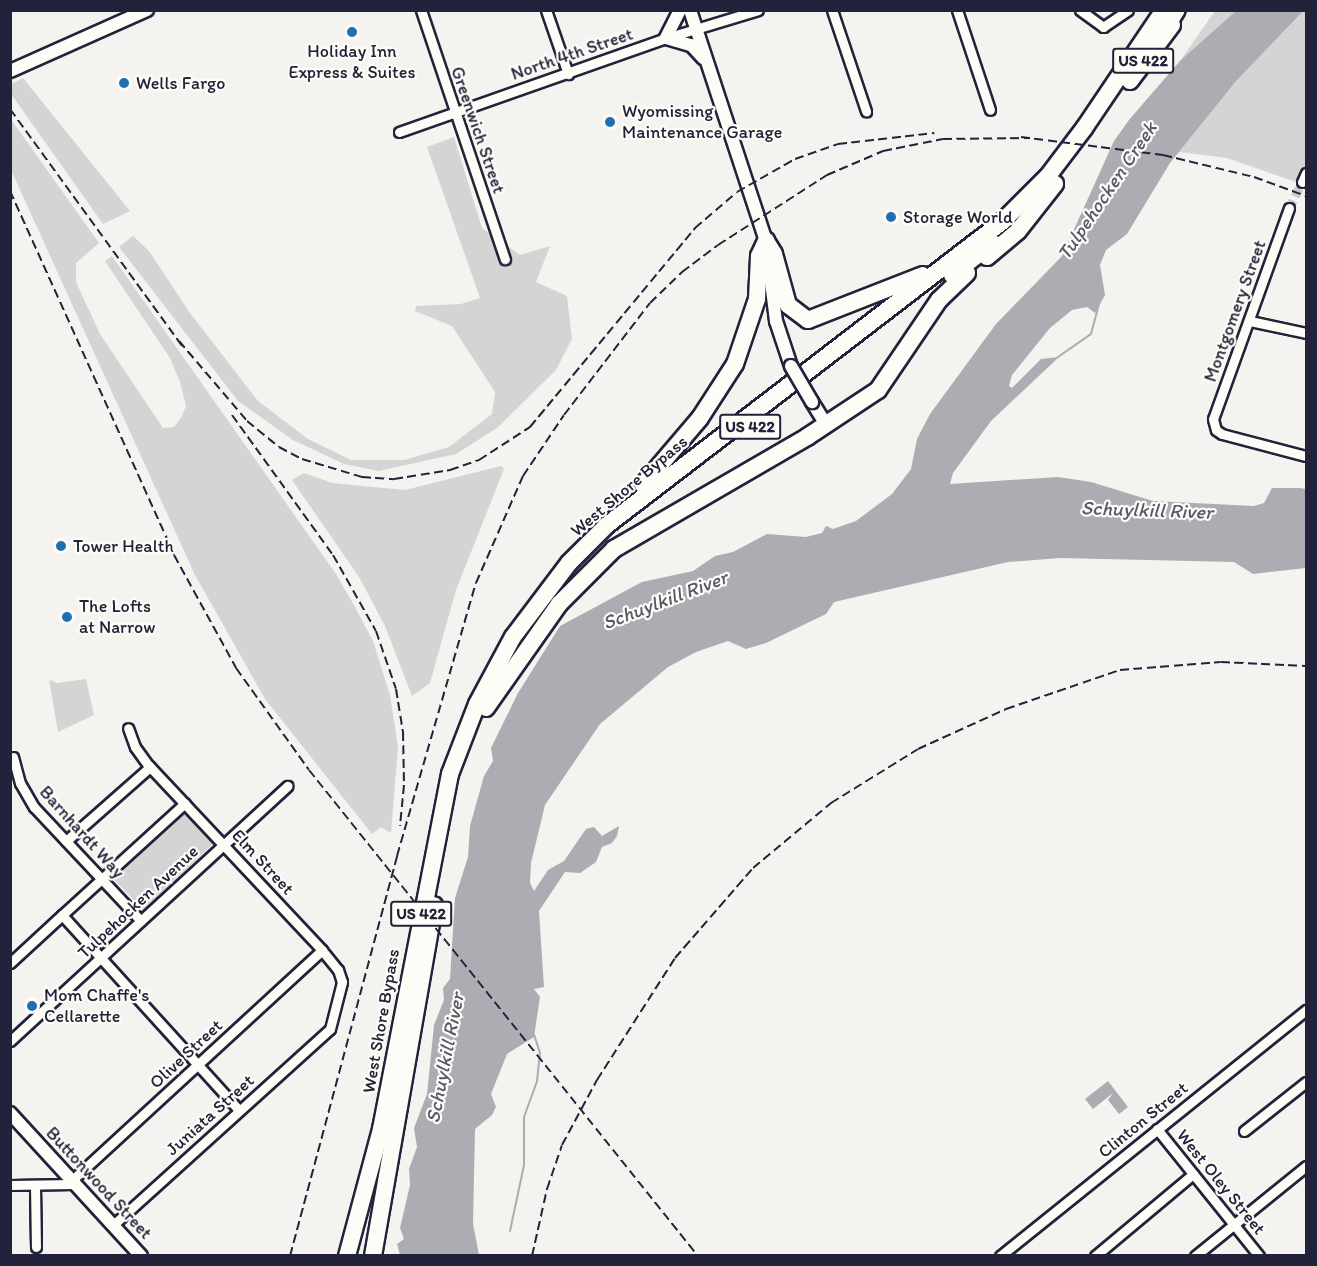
<!DOCTYPE html>
<html>
<head>
<meta charset="utf-8">
<style>
	body { margin:0 }
	#map { position:relative; width:1317px; height:1266px; overflow:hidden; background:#f4f3ef; font-family:Itim,sans-serif }
	div>[style] { position:absolute }
	.green>* { inset:0; background:#d5d4d5; transform-origin:0 0 }
	.water>* { inset:0; background:#acacb2 }
	.stream>* { height:2px; margin:-1px; padding:0 1px; transform-origin:1px; border-radius:1px; background:#acacb2 }
	.minor-tunnel>* { height:9px; margin-top:-4.5px; transform-origin:0; background:repeating-linear-gradient(90deg,#cac9cb 0 9px,transparent 0 13.5px) }
	.roads { filter:drop-shadow(2px 0 #22223b) drop-shadow(-2px 0 #22223b) drop-shadow(0 2px #22223b) drop-shadow(0 -2px #22223b) }
	.minor>* { height:9px; margin:-4.5px; padding:0 4.5px; transform-origin:4.5px; border-radius:4.5px; background:#fdfcf7 }
	.tertiary>* { height:12px; margin:-6px; padding:0 6px; transform-origin:6px; border-radius:6px; background:#fdfcf7 }
	.motorway>* { height:16px; margin:-8px; padding:0 8px; transform-origin:8px; border-radius:8px; background:#fdfcf7 }
	.rail>* { height:2px; margin-top:-1px; transform-origin:0; background:repeating-linear-gradient(90deg,#22223b 0 9px,transparent 0 13.5px) }
	.bridges { filter:drop-shadow(2px 0 #22223b) drop-shadow(-2px 0 #22223b) drop-shadow(0 2px #22223b) drop-shadow(0 -2px #22223b) }
	.tertiary-bridge>* { height:12px; margin:-6px; padding:0 6px; transform-origin:6px; border-radius:6px; background:#fdfcf7 }
	.dots>* { width:16px; height:16px; translate:-50% -50%; box-sizing:border-box; border:3px solid #fdfcf7; border-radius:50% }
	span { translate:-50% -50%; white-space:nowrap; text-align:center; line-height:1.15; -webkit-text-stroke:4.5px #fdfcf7; paint-order:stroke }
	.shield-label span { padding:2px 4px; background:#fdfcf7; border:2px solid; border-radius:4px; -webkit-text-stroke-width:0 }
	.shield-label { font-size:16px; color:#22223b; font-weight:700 }
	.poi-label { font-size:18px; color:#22223b }
	.left { translate:0 -50%; text-align:left }
	.street-label { font-size:18px; color:#22223b }
	.water-label { font-size:20px; color:#59596b; font-style:italic }
	.frame { position:absolute; inset:0; border:12px solid #22223b; pointer-events:none }
</style>
</head>
<body>
<div id="map">
	<div class="green">
		<i style="clip-path:polygon(1215px 11px,1306px 11px,1306px 166px,1296px 182px,1227px 158px,1179px 152px,1129px 120px,1180px 61px)"></i>
		<i style="clip-path:polygon(23px 78px,130px 211px,103px 224px,11px 94px,11px 84px)"></i>
		<i style="clip-path:polygon(10px 118px,99px 243px,76px 263px,76px 282px,100px 334px,163px 428px,174px 427px,181px 418px,186px 406px,180px 382px,170px 358px,105px 261px,112px 256px,336px 574px,355px 607px,373px 641px,390px 695px,398px 747px,391px 833px,381px 827px,372px 834px,265px 699px,195px 575px,11px 170px)"></i>
		<i style="clip-path:polygon(454px 137px,482px 228px,520px 255px,550px 246px,536px 282px,567px 296px,572px 339px,556px 370px,497px 428px,456px 454px,379px 471px,344px 464px,293px 440px,238px 401px,119px 247px,133px 236px,149px 251px,190px 313px,258px 401px,308px 439px,351px 460px,404px 460px,449px 447px,492px 414px,495px 392px,452px 326px,415px 311px,416px 306px,461px 304px,480px 298px,427px 147px)"></i>
		<i style="clip-path:polygon(501px 466px,504px 469px,456px 590px,430px 683px,412px 696px,385px 626px,359px 577px,292px 480px,304px 473px,332px 483px,405px 490px)"></i>
		<i style="clip-path:polygon(49px 679px,56px 683px,86px 679px,94px 715px,58px 732px)"></i>
		<i style="left:183px;top:810px;width:45px;height:98px;rotate:46deg"></i>
	</div>
	<div class="water">
		<i style="clip-path:polygon(1237px 10px,1303px 11px,1236px 81px,1170px 163px,1127px 234px,1106px 250px,1100px 265px,1105px 295px,1095px 313px,1087px 307px,1072px 310px,1050px 328px,1012px 375px,1009px 386px,1012px 388px,1041px 359px,1059px 357px,991px 421px,953px 473px,950px 484px,1058px 477px,1091px 482px,1153px 501px,1254px 506px,1264px 503px,1272px 488px,1300px 488px,1306px 489px,1306px 568px,1253px 574px,1234px 562px,1060px 558px,1008px 562px,834px 602px,826px 614px,766px 643px,746px 649px,728px 641px,696px 652px,668px 667px,600px 724px,545px 805px,531px 863px,530px 883px,534px 891px,548px 870px,564px 861px,586px 829px,594px 827px,602px 836px,619px 826px,617px 836px,612px 843px,602px 847px,596px 862px,580px 873px,565px 872px,539px 911px,544px 987px,534px 989px,540px 997px,534px 1037px,507px 1054px,491px 1094px,496px 1107px,492px 1115px,475px 1129px,473px 1224px,479px 1255px,400px 1255px,397px 1244px,404px 1239px,400px 1228px,410px 1185px,409px 1169px,417px 1147px,414px 1128px,427px 1094px,434px 1025px,444px 1000px,443px 988px,450px 979px,455px 898px,468px 857px,470px 826px,484px 776px,493px 761px,491px 748px,518px 693px,560px 626px,642px 582px,693px 571px,715px 556px,733px 552px,767px 534px,806px 537px,822px 533px,826px 526px,833px 529px,856px 521px,892px 494px,911px 469px,917px 439px,930px 414px,996px 324px,1062px 256px,1114px 141px,1129px 120px,1180px 61px)"></i>
		<i style="clip-path:polygon(1108px 1081px,1128px 1107px,1119px 1114px,1108px 1100px,1113px 1093px,1093px 1109px,1085px 1099px)"></i>
	</div>
	<div class="stream">
		<i style="left:1058px;top:357px;width:40px;rotate:-34.9deg"></i>
		<i style="left:1091px;top:334px;width:31px;rotate:-75deg"></i>
		<i style="left:510px;top:1231px;width:67px;rotate:-78deg"></i>
		<i style="left:524px;top:1165px;width:48px;rotate:-90deg"></i>
		<i style="left:524px;top:1117px;width:38px;rotate:-70deg"></i>
		<i style="left:537px;top:1081px;width:28px;rotate:-84deg"></i>
		<i style="left:540px;top:1053px;width:19px;rotate:-108deg"></i>
	</div>
	<div class="minor-tunnel">
		<i style="left:1289px;top:208px;width:29px;rotate:-63deg"></i>
	</div>
	<div class="roads">
		<div class="minor">
			<i style="left:421px;top:10px;width:263px;rotate:71.4deg"></i>
			<i style="left:546px;top:10px;width:68px;rotate:71deg"></i>
			<i style="left:832px;top:10px;width:107px;rotate:71.4deg"></i>
			<i style="left:957px;top:10px;width:105px;rotate:71.7deg"></i>
			<i style="left:1080px;top:10px;width:29px;rotate:36deg"></i>
			<i style="left:1103px;top:27px;width:30px;rotate:-34deg"></i>
			<i style="left:399px;top:132px;width:283px;rotate:-19.4deg"></i>
			<i style="left:666px;top:38px;width:96px;rotate:-16.9deg"></i>
			<i style="left:1302px;top:182px;width:10px;rotate:-66deg"></i>
			<i style="left:1289px;top:208px;width:224px;rotate:109.8deg"></i>
			<i style="left:1213px;top:419px;width:11px;rotate:75deg"></i>
			<i style="left:1216px;top:430px;width:7px;rotate:34deg"></i>
			<i style="left:1222px;top:434px;width:87px;rotate:14.7deg"></i>
			<i style="left:1250px;top:321px;width:57px;rotate:12.1deg"></i>
			<i style="left:13px;top:757px;width:27px;rotate:75deg"></i>
			<i style="left:20px;top:783px;width:28px;rotate:60deg"></i>
			<i style="left:34px;top:807px;width:156px;rotate:46.8deg"></i>
			<i style="left:66px;top:841px;width:112px;rotate:-41.4deg"></i>
			<i style="left:62px;top:915px;width:166px;rotate:-42.3deg"></i>
			<i style="left:10px;top:963px;width:71px;rotate:-42.7deg"></i>
			<i style="left:62px;top:915px;width:263px;rotate:47.8deg"></i>
			<i style="left:10px;top:1041px;width:377px;rotate:-42.6deg"></i>
			<i style="left:1157px;top:1129px;width:163px;rotate:51.2deg"></i>
			<i style="left:1244px;top:1131px;width:79px;rotate:-38.3deg"></i>
			<i style="left:71px;top:1181px;width:341px;rotate:-42.6deg"></i>
			<i style="left:10px;top:1185px;width:64px;rotate:-0.9deg"></i>
			<i style="left:35px;top:1185px;width:62px;rotate:89.1deg"></i>
			<i style="left:113px;top:1225px;width:292px;rotate:-42.1deg"></i>
			<i style="left:330px;top:1029px;width:49px;rotate:-75.7deg"></i>
			<i style="left:342px;top:982px;width:13px;rotate:-108deg"></i>
			<i style="left:338px;top:970px;width:26px;rotate:-129deg"></i>
			<i style="left:322px;top:950px;width:254px;rotate:-133.2deg"></i>
			<i style="left:148px;top:765px;width:22px;rotate:-126deg"></i>
			<i style="left:135px;top:747px;width:20px;rotate:-110deg"></i>
			<i style="left:1000px;top:1256px;width:393px;rotate:-38.8deg"></i>
			<i style="left:1095px;top:1256px;width:128px;rotate:-39.9deg"></i>
			<i style="left:1195px;top:1256px;width:143px;rotate:-39deg"></i>
		</div>
		<div class="tertiary">
			<i style="left:680px;top:10px;width:31px;rotate:117deg"></i>
			<i style="left:666px;top:38px;width:26px;rotate:16deg"></i>
			<i style="left:691px;top:45px;width:18px;rotate:47deg"></i>
			<i style="left:690px;top:10px;width:243px;rotate:71.8deg"></i>
			<i style="left:766px;top:241px;width:81px;rotate:82.9deg"></i>
			<i style="left:776px;top:321px;width:47px;rotate:71.6deg"></i>
			<i style="left:10px;top:71px;width:150px;rotate:-24deg"></i>
			<i style="left:812px;top:402px;width:25px;rotate:58deg"></i>
			<i style="left:10px;top:1113px;width:194px;rotate:47.5deg"></i>
		</div>
		<div class="motorway">
			<i style="left:1163px;top:32px;width:26px;rotate:-58deg"></i>
			<i style="left:1130px;top:81px;width:70px;rotate:-53.1deg"></i>
			<i style="left:766px;top:241px;width:15px;rotate:58deg"></i>
			<i style="left:774px;top:254px;width:53px;rotate:74.6deg"></i>
			<i style="left:788px;top:305px;width:25px;rotate:37deg"></i>
			<i style="left:808px;top:320px;width:123px;rotate:-21.4deg"></i>
			<i style="left:987px;top:257px;width:40px;rotate:-40deg"></i>
			<i style="left:1018px;top:231px;width:60px;rotate:-51.8deg"></i>
			<i style="left:952px;top:275px;width:52px;rotate:-38deg"></i>
			<i style="left:643px;top:485px;width:88px;rotate:-49.6deg"></i>
			<i style="left:700px;top:418px;width:64px;rotate:-57.1deg"></i>
			<i style="left:735px;top:364px;width:69px;rotate:-71.3deg"></i>
			<i style="left:757px;top:299px;width:43px;rotate:-87.3deg"></i>
			<i style="left:759px;top:256px;width:17px;rotate:-65deg"></i>
			<i style="left:486px;top:708px;width:127px;rotate:-54.9deg"></i>
			<i style="left:559px;top:604px;width:78px;rotate:-45deg"></i>
			<i style="left:614px;top:549px;width:223px;rotate:-30.1deg"></i>
			<i style="left:807px;top:437px;width:85px;rotate:-33.5deg"></i>
			<i style="left:878px;top:390px;width:109px;rotate:-55.9deg"></i>
			<i style="left:939px;top:300px;width:39px;rotate:-44deg"></i>
			<i style="left:347px;top:1256px;width:131px;rotate:-75deg"></i>
			<i style="left:381px;top:1129px;width:362px;rotate:-79deg"></i>
			<i style="left:450px;top:774px;width:75px;rotate:-68.9deg"></i>
			<i style="left:477px;top:704px;width:76px;rotate:-61.8deg"></i>
			<i style="left:513px;top:637px;width:93px;rotate:-52.9deg"></i>
			<i style="left:569px;top:563px;width:54px;rotate:-45deg"></i>
			<i style="left:607px;top:525px;width:499px;rotate:-37.5deg"></i>
			<i style="left:1003px;top:221px;width:64px;rotate:-45deg"></i>
			<i style="left:1048px;top:176px;width:61px;rotate:-52.9deg"></i>
			<i style="left:1085px;top:127px;width:141px;rotate:-56deg"></i>
			<i style="left:373px;top:1256px;width:356px;rotate:-80.1deg"></i>
		</div>
	</div>
	<div class="rail">
		<i style="left:10px;top:109px;width:294px;rotate:54deg"></i>
		<i style="left:1021px;top:137px;width:143px;rotate:7.2deg"></i>
		<i style="left:1163px;top:155px;width:94px;rotate:13.6deg"></i>
		<i style="left:1254px;top:177px;width:55px;rotate:20.1deg"></i>
		<i style="left:10px;top:191px;width:399px;rotate:65.7deg"></i>
		<i style="left:174px;top:555px;width:129px;rotate:61.2deg"></i>
		<i style="left:236px;top:668px;width:125px;rotate:54.4deg"></i>
		<i style="left:309px;top:770px;width:623px;rotate:51.33deg"></i>
		<i style="left:179px;top:341px;width:105px;rotate:49.6deg"></i>
		<i style="left:247px;top:421px;width:41px;rotate:39.1deg"></i>
		<i style="left:279px;top:447px;width:26px;rotate:28deg"></i>
		<i style="left:302px;top:459px;width:63px;rotate:16.7deg"></i>
		<i style="left:362px;top:477px;width:32px;rotate:4deg"></i>
		<i style="left:394px;top:479px;width:57px;rotate:-9.1deg"></i>
		<i style="left:450px;top:470px;width:31px;rotate:-19deg"></i>
		<i style="left:479px;top:460px;width:61px;rotate:-32.9deg"></i>
		<i style="left:530px;top:427px;width:259px;rotate:-50.3deg"></i>
		<i style="left:695px;top:228px;width:55px;rotate:-40.6deg"></i>
		<i style="left:737px;top:192px;width:67px;rotate:-29.6deg"></i>
		<i style="left:795px;top:159px;width:46px;rotate:-19.2deg"></i>
		<i style="left:838px;top:144px;width:97px;rotate:-6.5deg"></i>
		<i style="left:232px;top:415px;width:173px;rotate:54.2deg"></i>
		<i style="left:333px;top:555px;width:87px;rotate:60.5deg"></i>
		<i style="left:376px;top:631px;width:61px;rotate:71deg"></i>
		<i style="left:396px;top:689px;width:44px;rotate:80.8deg"></i>
		<i style="left:403px;top:732px;width:53px;rotate:88.9deg"></i>
		<i style="left:404px;top:785px;width:41px;rotate:95.6deg"></i>
		<i style="left:290px;top:1256px;width:414px;rotate:-75deg"></i>
		<i style="left:397px;top:856px;width:284px;rotate:-73.9deg"></i>
		<i style="left:476px;top:583px;width:117px;rotate:-66.3deg"></i>
		<i style="left:523px;top:476px;width:73px;rotate:-56.1deg"></i>
		<i style="left:564px;top:415px;width:141px;rotate:-52.5deg"></i>
		<i style="left:650px;top:303px;width:45px;rotate:-44.1deg"></i>
		<i style="left:682px;top:272px;width:45px;rotate:-36.9deg"></i>
		<i style="left:718px;top:245px;width:130px;rotate:-32.7deg"></i>
		<i style="left:827px;top:175px;width:61px;rotate:-23.2deg"></i>
		<i style="left:883px;top:151px;width:61px;rotate:-11.3deg"></i>
		<i style="left:943px;top:139px;width:87px;rotate:-0.7deg"></i>
		<i style="left:532px;top:1256px;width:69px;rotate:-77.4deg"></i>
		<i style="left:547px;top:1189px;width:46px;rotate:-71.2deg"></i>
		<i style="left:562px;top:1145px;width:74px;rotate:-61.7deg"></i>
		<i style="left:597px;top:1080px;width:145px;rotate:-57.4deg"></i>
		<i style="left:675px;top:958px;width:119px;rotate:-49.1deg"></i>
		<i style="left:753px;top:868px;width:102px;rotate:-39.8deg"></i>
		<i style="left:831px;top:803px;width:102px;rotate:-31.8deg"></i>
		<i style="left:918px;top:749px;width:97px;rotate:-24.4deg"></i>
		<i style="left:1006px;top:709px;width:120px;rotate:-18.9deg"></i>
		<i style="left:1120px;top:670px;width:101px;rotate:-4.5deg"></i>
		<i style="left:1221px;top:662px;width:85px;rotate:2.7deg"></i>
	</div>
	<div class="bridges">
		<div class="tertiary-bridge">
			<i style="left:791px;top:366px;width:42px;rotate:59.7deg"></i>
		</div>
	</div>
	<div class="dots">
		<i style="left:352px;top:32px;background:#1f6fb2"></i>
		<i style="left:124px;top:83px;background:#1f6fb2"></i>
		<i style="left:610px;top:122px;background:#1f6fb2"></i>
		<i style="left:891px;top:217px;background:#1f6fb2"></i>
		<i style="left:61px;top:546px;background:#1f6fb2"></i>
		<i style="left:67px;top:617px;background:#1f6fb2"></i>
		<i style="left:32px;top:1006px;background:#1f6fb2"></i>
	</div>
	<div class="shield-label">
		<span style="left:1143px;top:61px">US 422</span>
		<span style="left:750px;top:427px">US 422</span>
		<span style="left:421px;top:914px">US 422</span>
	</div>
	<div class="poi-label">
		<span style="left:352px;top:62px">Holiday Inn<br>Express &amp; Suites</span>
		<span class="left" style="left:136px;top:83px">Wells Fargo</span>
		<span class="left" style="left:622px;top:122px">Wyomissing<br>Maintenance Garage</span>
		<span class="left" style="left:903px;top:217px">Storage World</span>
		<span class="left" style="left:73px;top:546px">Tower Health</span>
		<span class="left" style="left:79px;top:617px">The Lofts<br>at Narrow</span>
		<span class="left" style="left:44px;top:1006px">Mom Chaffe's<br>Cellarette</span>
	</div>
	<div class="street-label">
		<span style="left:572px;top:54px;rotate:-19deg">North 4th Street</span>
		<span style="left:478px;top:130px;rotate:71deg">Greenwich Street</span>
		<span style="left:1235px;top:311px;rotate:-70deg">Montgomery Street</span>
		<span style="left:629px;top:486px;rotate:-40deg">West Shore Bypass</span>
		<span style="left:82px;top:832px;rotate:48deg">Barnhardt Way</span>
		<span style="left:263px;top:862px;rotate:47deg">Elm Street</span>
		<span style="left:138px;top:902px;rotate:-43deg">Tulpehocken Avenue</span>
		<span style="left:381px;top:1021px;rotate:-80deg">West Shore Bypass</span>
		<span style="left:186px;top:1054px;rotate:-43deg">Olive Street</span>
		<span style="left:210px;top:1115px;rotate:-42deg">Juniata Street</span>
		<span style="left:1143px;top:1120px;rotate:-39deg">Clinton Street</span>
		<span style="left:1221px;top:1182px;rotate:51deg">West Oley Street</span>
		<span style="left:99px;top:1183px;rotate:47deg">Buttonwood Street</span>
	</div>
	<div class="water-label">
		<span style="left:1107px;top:191px;rotate:-56deg">Tulpehocken Creek</span>
		<span style="left:1147px;top:510px;rotate:2deg">Schuylkill River</span>
		<span style="left:665px;top:600px;rotate:-21deg">Schuylkill River</span>
		<span style="left:445px;top:1058px;rotate:-79deg">Schuylkill River</span>
	</div>
	<div class="frame"></div>
</div>
</body>
</html>
